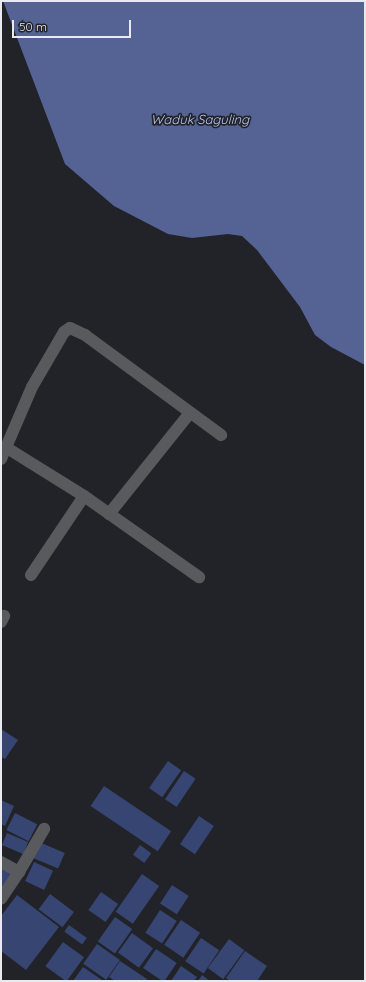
<!DOCTYPE html>
<html>
<head>
<meta charset="utf-8">
<style>
	body { margin:0 }
	#map { position:relative; width:366px; height:982px; overflow:hidden; background:#212328; font-family:Quicksand,sans-serif }
	div>[style] { position:absolute }
	.water>* { inset:0; background:#546393 }
	.building>* { inset:0; background:#374572; transform-origin:0 0 }
	.minor>* { height:12px; margin:-6px; padding:0 6px; transform-origin:6px; border-radius:6px; background:#595a5d }
	span { translate:-50% -50%; white-space:nowrap; text-align:center; line-height:1.15; -webkit-text-stroke:3.5px #212328; paint-order:stroke }
	.water-label { font-size:13px; color:#b6c5f2; font-style:italic }
	.frame { position:absolute; inset:0; border:2px solid #e9eaed; pointer-events:none }
	.scale { position:absolute; left:12px; top:20px; width:119px; height:18px; box-sizing:border-box; border:2px solid #e9eaed; border-top:0; padding-left:5px; font-size:12px; line-height:14px; white-space:nowrap; color:#e9eaed; -webkit-text-stroke:3px #212328; paint-order:stroke }
</style>
</head>
<body>
<div id="map">
	<div class="water">
		<i style="clip-path:polygon(3px 1px,365px 1px,365px 365px,331px 347px,315px 335px,300px 307px,257px 250px,242px 236px,228px 234px,192px 238px,168px 234px,114px 206px,65px 164px)"></i>
	</div>
	<div class="building">
		<i style="clip-path:polygon(1px 729px,18px 740px,5px 759px,1px 757px)"></i>
		<i style="left:168px;top:761px;width:16px;height:33px;rotate:35deg"></i>
		<i style="left:184px;top:771px;width:14px;height:34px;rotate:34deg"></i>
		<i style="left:104px;top:786px;width:81px;height:24px;rotate:34deg"></i>
		<i style="clip-path:polygon(1px 800px,14px 806px,5px 826px,1px 824px)"></i>
		<i style="left:15px;top:813px;width:25px;height:19px;rotate:27deg"></i>
		<i style="left:199px;top:816px;width:18px;height:34px;rotate:34deg"></i>
		<i style="left:7px;top:833px;width:23px;height:13px;rotate:23deg"></i>
		<i style="left:39px;top:842px;width:28px;height:17px;rotate:23deg"></i>
		<i style="left:140px;top:845px;width:14px;height:12px;rotate:36deg"></i>
		<i style="left:34px;top:862px;width:21px;height:21px;rotate:25deg"></i>
		<i style="clip-path:polygon(1px 868px,11px 874px,1px 891px)"></i>
		<i style="left:142px;top:874px;width:21px;height:46px;rotate:35deg"></i>
		<i style="left:172px;top:885px;width:20px;height:22px;rotate:33deg"></i>
		<i style="left:101px;top:892px;width:21px;height:22px;rotate:35deg"></i>
		<i style="left:50px;top:894px;width:30px;height:19px;rotate:37deg"></i>
		<i style="clip-path:polygon(17px 895px,59px 927px,26px 970px,1px 951px,1px 916px)"></i>
		<i style="left:160px;top:910px;width:20px;height:27px;rotate:33deg"></i>
		<i style="left:115px;top:917px;width:21px;height:30px;rotate:35deg"></i>
		<i style="left:181px;top:920px;width:23px;height:30px;rotate:34deg"></i>
		<i style="left:69px;top:925px;width:22px;height:8px;rotate:36deg"></i>
		<i style="left:132px;top:933px;width:26px;height:24px;rotate:36deg"></i>
		<i style="left:201px;top:938px;width:22px;height:28px;rotate:34deg"></i>
		<i style="left:229px;top:939px;width:19px;height:36px;rotate:36deg"></i>
		<i style="left:63px;top:942px;width:26px;height:30px;rotate:36deg"></i>
		<i style="left:97px;top:944px;width:28px;height:24px;rotate:35deg"></i>
		<i style="left:156px;top:949px;width:25px;height:23px;rotate:34deg"></i>
		<i style="clip-path:polygon(245px 951px,267px 966px,257px 981px,230px 981px,226px 978px)"></i>
		<i style="clip-path:polygon(120px 961px,147px 979px,146px 981px,115px 981px,109px 977px)"></i>
		<i style="clip-path:polygon(181px 966px,197px 977px,194px 981px,171px 981px)"></i>
		<i style="clip-path:polygon(83px 967px,102px 980px,101px 981px,73px 981px)"></i>
		<i style="clip-path:polygon(202px 975px,210px 981px,198px 981px)"></i>
	</div>
	<div class="minor">
		<i style="left:7px;top:448px;width:91px;rotate:31.9deg"></i>
		<i style="left:84px;top:496px;width:141px;rotate:35.2deg"></i>
		<i style="left:1px;top:459px;width:78px;rotate:-66.7deg"></i>
		<i style="left:32px;top:387px;width:64px;rotate:-59.8deg"></i>
		<i style="left:64px;top:332px;width:7px;rotate:-34deg"></i>
		<i style="left:70px;top:328px;width:17px;rotate:25deg"></i>
		<i style="left:85px;top:335px;width:169px;rotate:36.3deg"></i>
		<i style="left:109px;top:514px;width:129px;rotate:-51.3deg"></i>
		<i style="left:31px;top:575px;width:95px;rotate:-56.1deg"></i>
		<i style="left:1px;top:622px;width:7px;rotate:-63deg"></i>
		<i style="left:1px;top:862px;width:21px;rotate:29deg"></i>
		<i style="left:19px;top:872px;width:32px;rotate:124deg"></i>
		<i style="left:19px;top:872px;width:50px;rotate:-59.8deg"></i>
	</div>
	<div class="water-label">
		<span style="left:200px;top:119px">Waduk Saguling</span>
	</div>
	<div class="frame"></div>
	<div class="scale">50 m</div>
</div>
</body>
</html>
